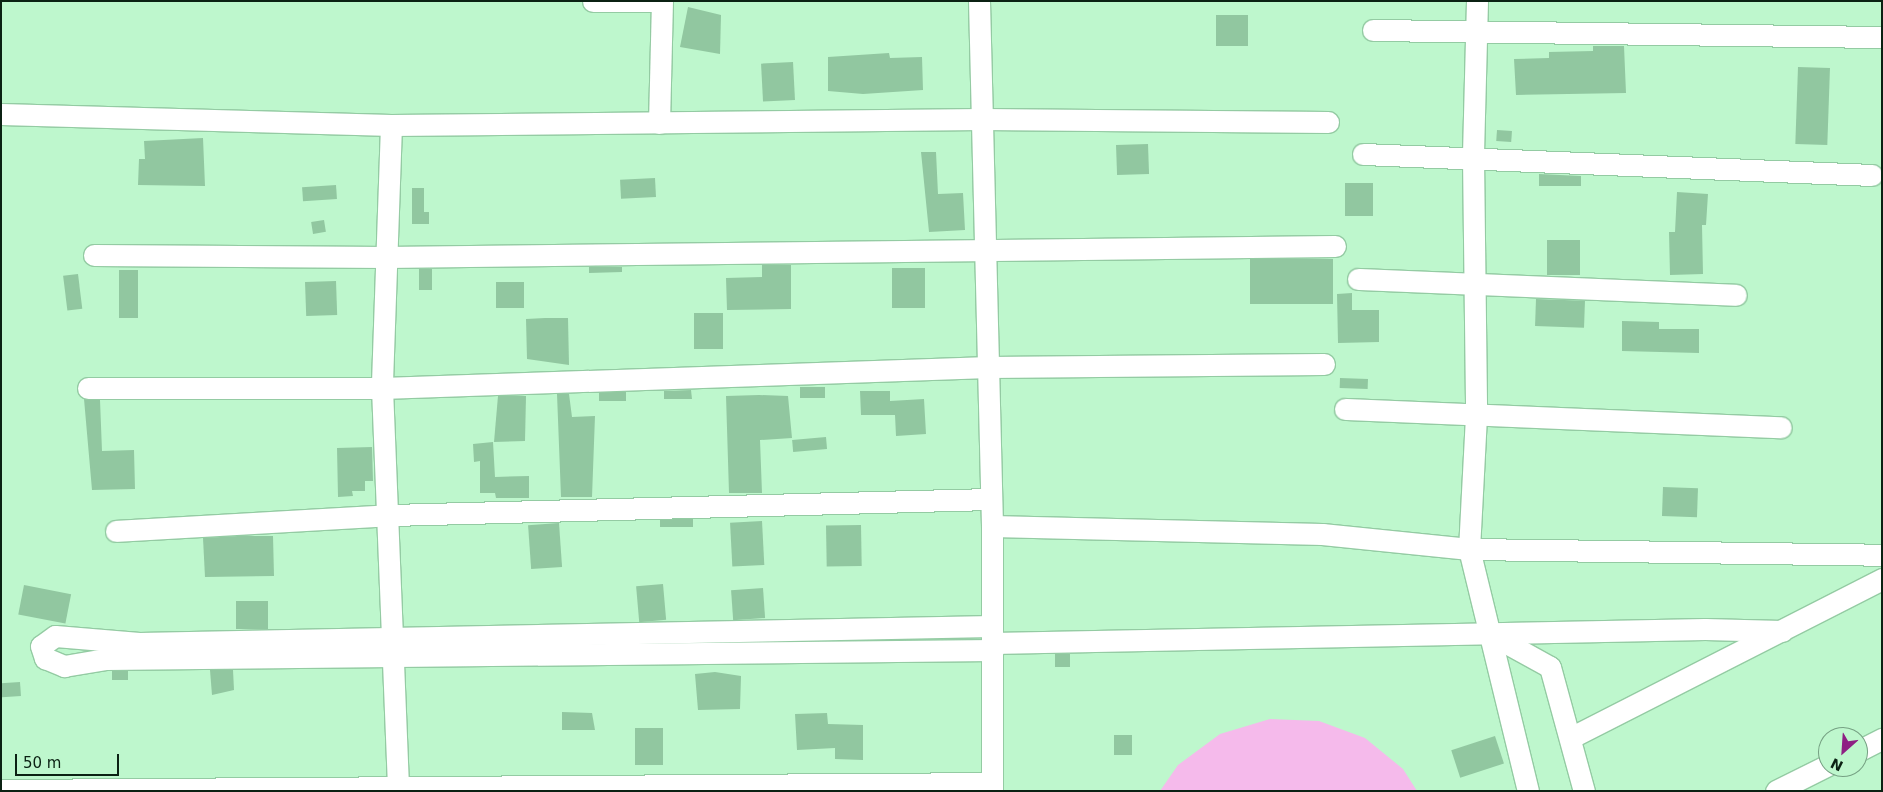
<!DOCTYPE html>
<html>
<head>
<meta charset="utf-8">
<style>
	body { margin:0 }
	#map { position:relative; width:1883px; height:792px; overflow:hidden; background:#bef7cd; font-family:"DejaVu Sans",sans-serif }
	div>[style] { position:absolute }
	.green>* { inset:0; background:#f5baeb }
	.building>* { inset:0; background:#91c7a0; transform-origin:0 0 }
	.roads { filter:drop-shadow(1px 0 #94cba3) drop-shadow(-1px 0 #94cba3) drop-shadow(0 1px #94cba3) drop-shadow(0 -1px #94cba3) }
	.minor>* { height:21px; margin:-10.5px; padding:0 10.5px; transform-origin:10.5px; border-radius:10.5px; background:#fff }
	span { translate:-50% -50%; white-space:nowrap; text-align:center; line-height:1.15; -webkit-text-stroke:4px #bef7cd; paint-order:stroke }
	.frame { position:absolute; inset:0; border:2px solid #0b2113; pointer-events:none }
	.north { position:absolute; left:1818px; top:727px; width:50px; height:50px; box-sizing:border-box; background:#bef7cd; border:1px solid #76a183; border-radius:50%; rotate:206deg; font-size:14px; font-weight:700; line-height:20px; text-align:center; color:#0b2113 }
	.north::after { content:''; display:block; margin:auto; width:18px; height:22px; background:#8e2083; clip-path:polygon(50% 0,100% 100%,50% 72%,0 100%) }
	.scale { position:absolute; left:15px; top:754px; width:104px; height:22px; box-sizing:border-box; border:2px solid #0b2113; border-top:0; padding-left:6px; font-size:15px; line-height:18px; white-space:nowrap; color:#0b2113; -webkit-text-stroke:4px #bef7cd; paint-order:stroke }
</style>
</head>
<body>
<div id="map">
	<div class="green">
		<i style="clip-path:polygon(1270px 719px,1319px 721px,1365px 738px,1403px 769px,1417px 791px,1160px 791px,1178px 765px,1220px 734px)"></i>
	</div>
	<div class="building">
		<i style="clip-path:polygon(688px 7px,721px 15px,720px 54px,680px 47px)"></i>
		<i style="left:1216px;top:15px;width:32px;height:31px"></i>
		<i style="clip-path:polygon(1593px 46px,1624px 46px,1626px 93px,1516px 95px,1514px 59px,1549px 58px,1549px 52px,1593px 51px)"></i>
		<i style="clip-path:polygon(889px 53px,890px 58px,922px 57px,923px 90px,863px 94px,828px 91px,828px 57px)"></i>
		<i style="left:793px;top:62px;width:38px;height:32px;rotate:87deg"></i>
		<i style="left:1798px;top:67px;width:32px;height:77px;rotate:2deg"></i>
		<i style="left:1497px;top:130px;width:15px;height:11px;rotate:4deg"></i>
		<i style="clip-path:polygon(203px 138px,205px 186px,138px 185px,139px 159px,145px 159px,144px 141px)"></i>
		<i style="left:1148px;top:144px;width:30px;height:32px;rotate:88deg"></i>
		<i style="clip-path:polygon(921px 152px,936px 152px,938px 194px,963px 193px,965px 230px,929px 232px)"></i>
		<i style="clip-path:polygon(1539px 174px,1581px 176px,1581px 186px,1539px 186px)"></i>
		<i style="left:655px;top:178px;width:19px;height:35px;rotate:87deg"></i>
		<i style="left:1345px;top:183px;width:28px;height:33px"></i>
		<i style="left:336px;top:185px;width:14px;height:34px;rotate:86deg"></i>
		<i style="clip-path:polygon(412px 188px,424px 188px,424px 212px,429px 212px,429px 224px,412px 224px)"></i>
		<i style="clip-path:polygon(1677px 192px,1708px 194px,1706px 225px,1702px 225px,1703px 274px,1670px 275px,1669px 232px,1675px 232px)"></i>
		<i style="left:324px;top:220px;width:12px;height:13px;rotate:81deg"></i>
		<i style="left:1547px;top:240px;width:33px;height:35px"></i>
		<i style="left:1250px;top:259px;width:83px;height:45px"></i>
		<i style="clip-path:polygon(762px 265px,791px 265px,791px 309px,727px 310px,726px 278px,762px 277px)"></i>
		<i style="clip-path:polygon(589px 267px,622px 267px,622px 272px,589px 273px)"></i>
		<i style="left:892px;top:268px;width:33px;height:40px"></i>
		<i style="left:419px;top:269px;width:13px;height:21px"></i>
		<i style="left:119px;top:270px;width:19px;height:48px"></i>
		<i style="left:78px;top:274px;width:35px;height:15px;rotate:83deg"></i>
		<i style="left:336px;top:281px;width:34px;height:31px;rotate:88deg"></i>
		<i style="left:496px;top:282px;width:28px;height:26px"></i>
		<i style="clip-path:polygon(1352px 293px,1352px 310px,1379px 310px,1379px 342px,1338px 343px,1337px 294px)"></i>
		<i style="left:1536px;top:299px;width:49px;height:27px;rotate:2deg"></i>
		<i style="left:694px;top:313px;width:29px;height:36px"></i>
		<i style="clip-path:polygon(545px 318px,568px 318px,569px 365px,527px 359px,526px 319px)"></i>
		<i style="clip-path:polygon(1622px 321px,1659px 322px,1659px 329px,1699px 329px,1699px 353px,1622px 351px)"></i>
		<i style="left:1340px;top:378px;width:28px;height:10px;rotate:2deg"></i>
		<i style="left:800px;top:387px;width:25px;height:11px"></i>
		<i style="clip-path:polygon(691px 390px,692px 399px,664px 399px,664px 391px)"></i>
		<i style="clip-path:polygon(860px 391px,890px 391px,890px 401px,924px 399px,926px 434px,896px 436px,895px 415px,861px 415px)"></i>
		<i style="left:626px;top:392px;width:9px;height:27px;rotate:90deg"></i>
		<i style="clip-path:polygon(557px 394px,569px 394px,572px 417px,595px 416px,592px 497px,561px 497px)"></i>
		<i style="clip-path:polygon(759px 395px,788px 396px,792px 438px,760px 440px,762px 493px,729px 493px,726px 396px)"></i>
		<i style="clip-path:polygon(498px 396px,526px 396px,525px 441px,494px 442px)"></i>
		<i style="clip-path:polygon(84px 399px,100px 400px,102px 451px,134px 450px,135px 489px,92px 490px)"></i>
		<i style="left:826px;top:437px;width:12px;height:34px;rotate:85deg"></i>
		<i style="clip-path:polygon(493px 442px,495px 477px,529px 476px,529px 498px,496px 498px,495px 493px,480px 493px,480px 461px,474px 462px,473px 444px)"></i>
		<i style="clip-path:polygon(372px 447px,373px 481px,365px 481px,365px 491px,352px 491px,353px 496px,338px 497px,337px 448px)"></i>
		<i style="left:1663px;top:487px;width:35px;height:29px;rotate:2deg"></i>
		<i style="left:693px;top:519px;width:8px;height:33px;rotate:90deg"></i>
		<i style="left:762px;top:521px;width:44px;height:32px;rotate:87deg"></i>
		<i style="left:559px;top:523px;width:44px;height:31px;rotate:86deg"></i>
		<i style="left:861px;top:525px;width:41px;height:35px;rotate:89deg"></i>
		<i style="clip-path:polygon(238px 536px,273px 536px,274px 576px,205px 577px,203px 538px)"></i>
		<i style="left:663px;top:584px;width:36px;height:27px;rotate:85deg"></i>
		<i style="left:24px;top:585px;width:48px;height:30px;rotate:11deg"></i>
		<i style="left:763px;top:588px;width:30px;height:32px;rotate:86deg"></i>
		<i style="left:236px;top:601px;width:32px;height:28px"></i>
		<i style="left:1055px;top:654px;width:15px;height:13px"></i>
		<i style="clip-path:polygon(210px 670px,233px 670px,234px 690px,212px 695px)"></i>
		<i style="left:112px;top:671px;width:16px;height:9px"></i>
		<i style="clip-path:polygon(715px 672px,741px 676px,740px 709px,698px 710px,695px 674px)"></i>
		<i style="left:20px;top:682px;width:14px;height:19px;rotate:86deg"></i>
		<i style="clip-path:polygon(562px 712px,592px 713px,595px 730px,562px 730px)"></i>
		<i style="clip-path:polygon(827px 713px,828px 724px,863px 725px,863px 760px,835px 759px,835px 748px,797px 750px,795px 714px)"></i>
		<i style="left:635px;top:728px;width:28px;height:37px"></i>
		<i style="left:1114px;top:735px;width:18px;height:20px"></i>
		<i style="left:1495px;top:736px;width:29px;height:46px;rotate:72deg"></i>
	</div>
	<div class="roads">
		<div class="minor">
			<i style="left:593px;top:1px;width:67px"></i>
			<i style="left:979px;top:1px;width:525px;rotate:88.58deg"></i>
			<i style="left:992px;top:526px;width:265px;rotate:90deg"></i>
			<i style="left:1477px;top:1px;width:156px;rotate:91.5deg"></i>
			<i style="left:1473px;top:157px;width:259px;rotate:89.3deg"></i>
			<i style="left:1476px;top:416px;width:133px;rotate:93deg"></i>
			<i style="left:1469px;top:549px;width:249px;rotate:76.3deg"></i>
			<i style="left:1373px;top:30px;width:509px;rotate:0.79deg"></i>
			<i style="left:1px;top:114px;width:390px;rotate:1.6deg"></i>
			<i style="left:391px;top:125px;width:591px;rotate:-0.58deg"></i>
			<i style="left:982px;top:119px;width:346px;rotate:0.5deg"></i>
			<i style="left:659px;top:123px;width:122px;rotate:-88.6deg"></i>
			<i style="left:391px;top:125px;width:263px;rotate:92deg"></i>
			<i style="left:382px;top:388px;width:403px;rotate:87.7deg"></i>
			<i style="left:1363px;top:154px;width:509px;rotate:2.36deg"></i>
			<i style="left:94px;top:255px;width:292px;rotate:0.4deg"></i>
			<i style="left:386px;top:257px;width:949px;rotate:-0.66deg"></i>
			<i style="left:1358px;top:279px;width:378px;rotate:2.4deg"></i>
			<i style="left:88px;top:388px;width:294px"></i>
			<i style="left:382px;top:388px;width:607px;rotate:-1.98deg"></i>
			<i style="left:989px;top:367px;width:335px;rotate:-0.5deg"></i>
			<i style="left:1345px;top:409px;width:436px;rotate:2.4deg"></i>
			<i style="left:992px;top:526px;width:330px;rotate:1.4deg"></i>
			<i style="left:1322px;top:534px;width:148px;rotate:5.8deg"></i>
			<i style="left:1469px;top:549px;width:413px;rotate:0.8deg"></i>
			<i style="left:116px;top:531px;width:275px;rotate:-3.3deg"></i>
			<i style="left:391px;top:515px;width:600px;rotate:-1.53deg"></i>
			<i style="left:992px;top:626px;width:853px;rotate:178.86deg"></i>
			<i style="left:139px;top:643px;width:84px;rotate:-175.2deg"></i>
			<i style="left:55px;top:636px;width:17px;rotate:144deg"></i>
			<i style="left:41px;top:646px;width:13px;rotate:72deg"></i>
			<i style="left:45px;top:658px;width:21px;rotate:23deg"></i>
			<i style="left:64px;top:666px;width:43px;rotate:-9.5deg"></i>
			<i style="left:106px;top:659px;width:887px;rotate:-0.58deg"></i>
			<i style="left:1492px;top:635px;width:66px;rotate:28.9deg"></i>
			<i style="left:1550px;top:667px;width:129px;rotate:74.7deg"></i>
			<i style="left:992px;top:643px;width:713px;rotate:-1.12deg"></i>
			<i style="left:1705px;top:629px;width:77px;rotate:1.5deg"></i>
			<i style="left:1570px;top:738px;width:350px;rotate:-27deg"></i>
			<i style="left:1858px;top:751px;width:27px;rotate:-27deg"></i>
			<i style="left:1px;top:790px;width:991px;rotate:-0.4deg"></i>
			<i style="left:1776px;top:791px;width:58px;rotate:-26.6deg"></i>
		</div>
	</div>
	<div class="frame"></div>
	<div class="north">N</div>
	<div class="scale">50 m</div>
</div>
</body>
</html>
